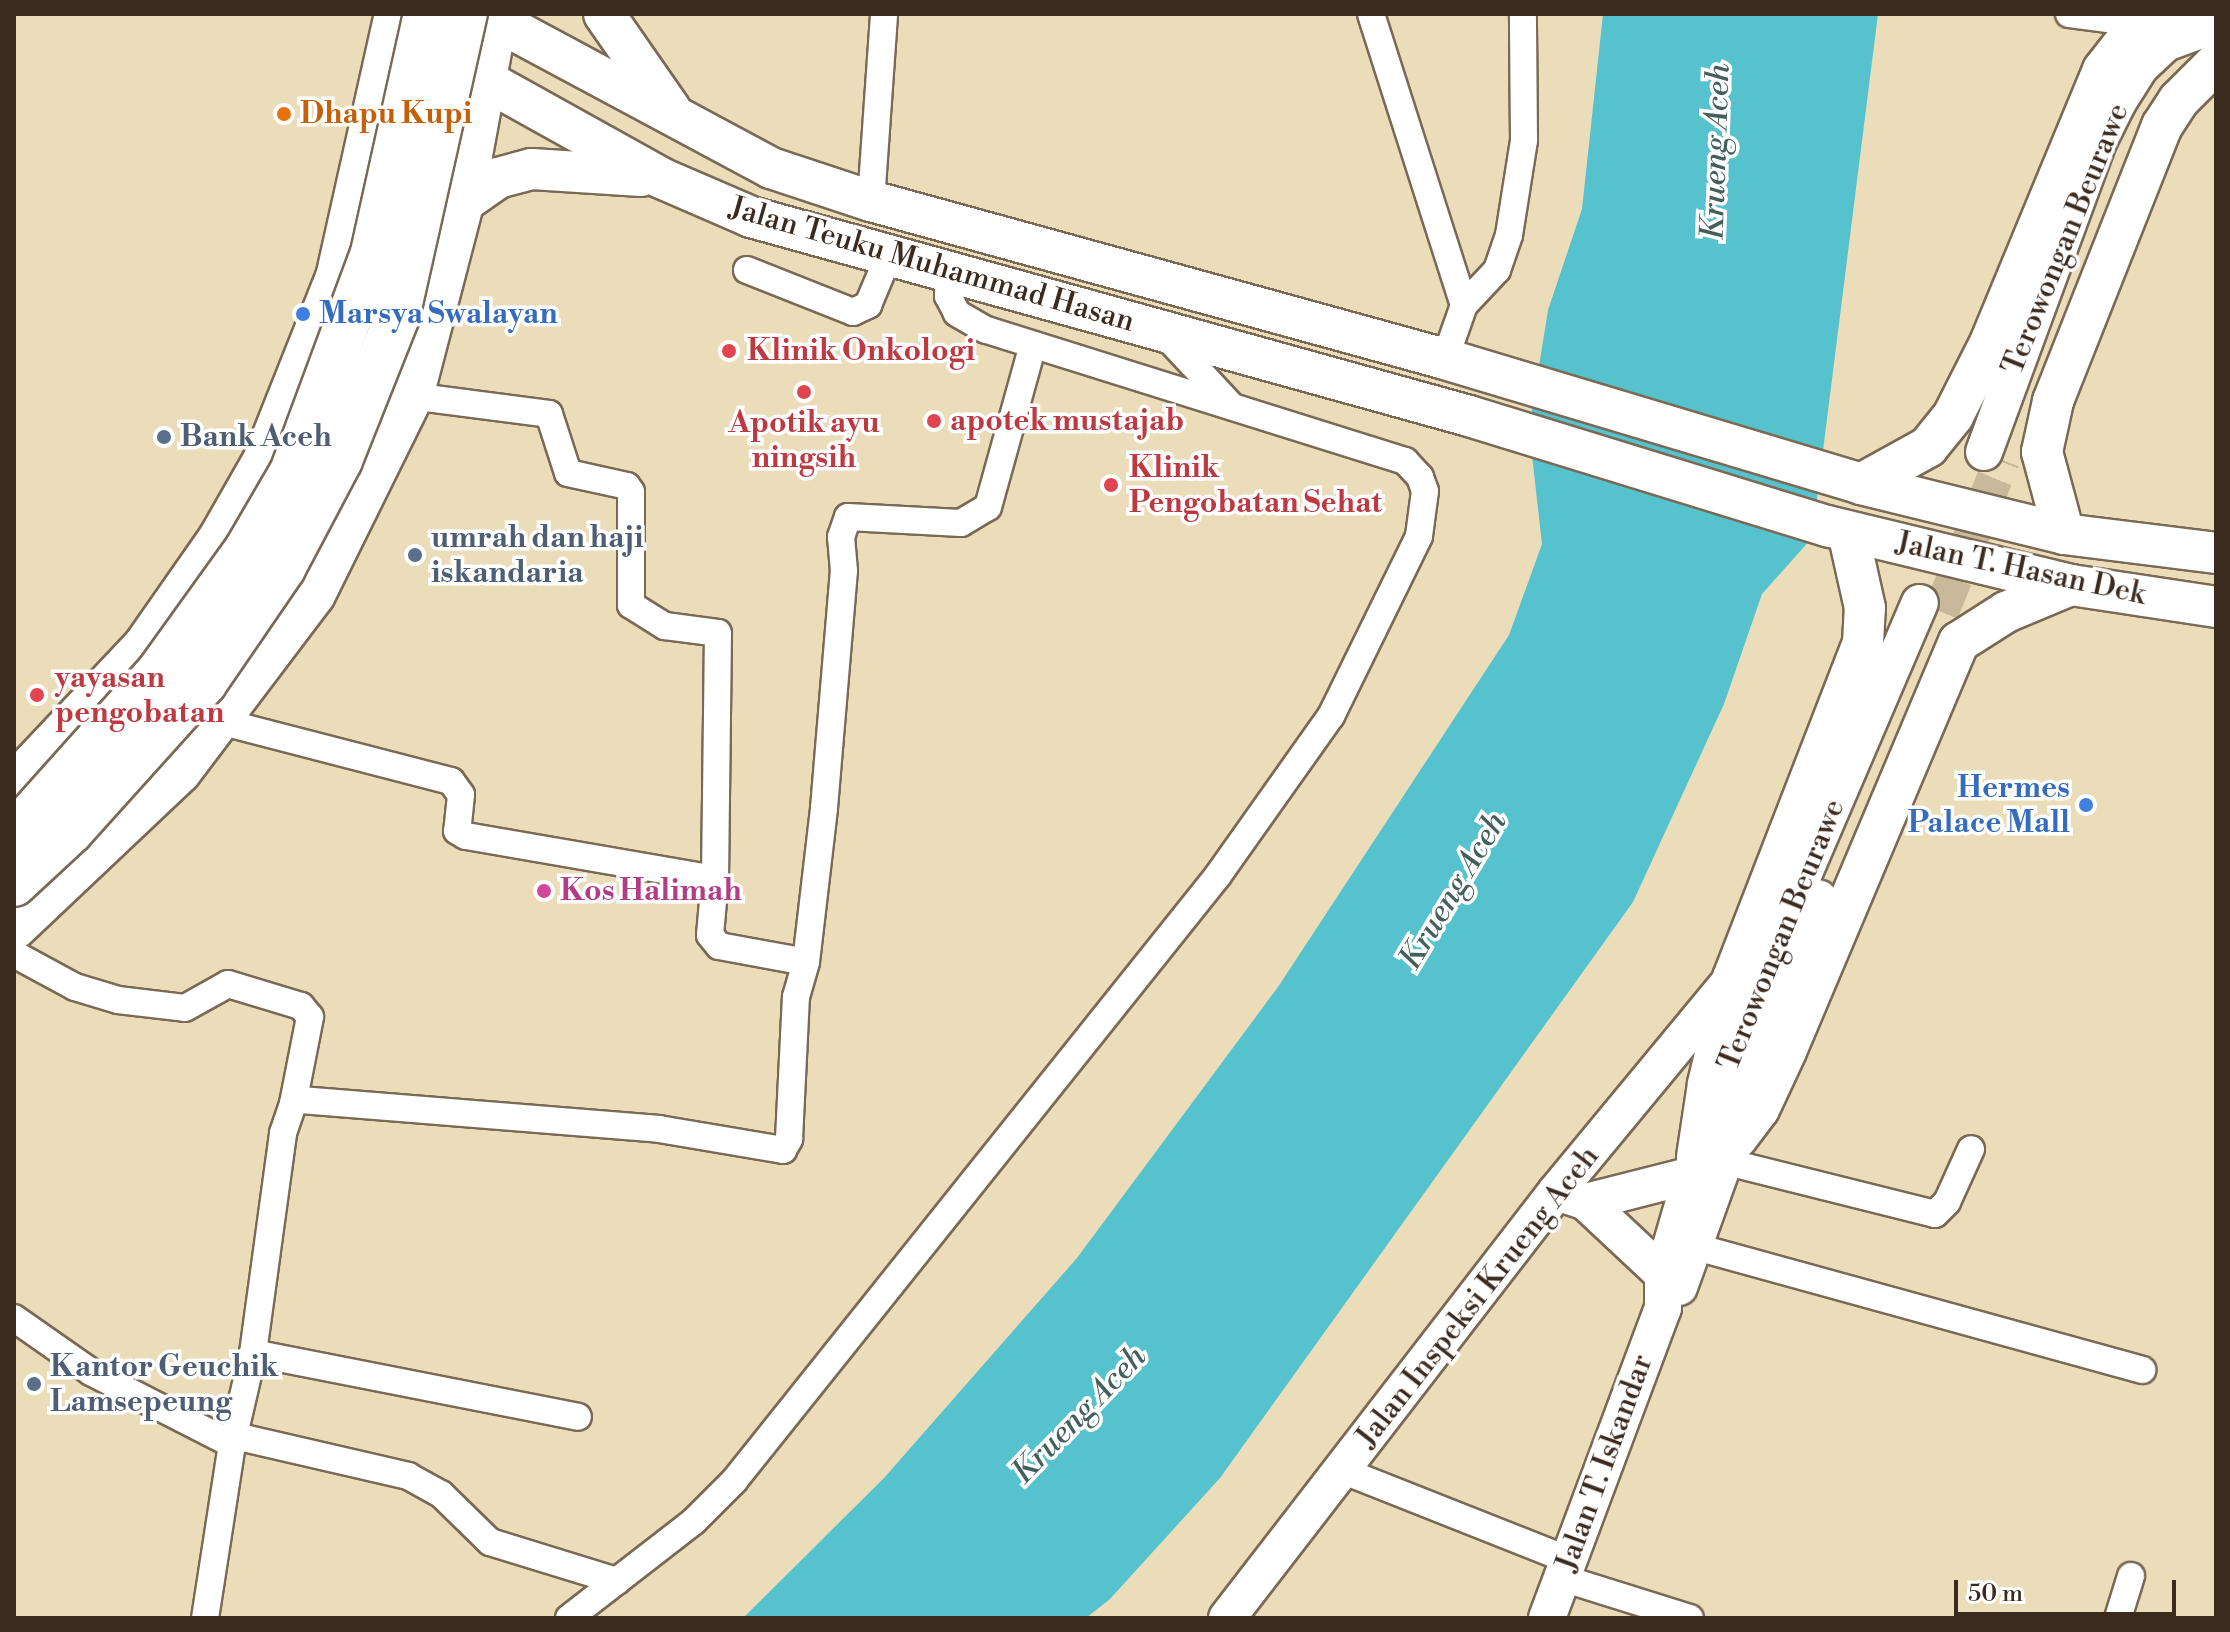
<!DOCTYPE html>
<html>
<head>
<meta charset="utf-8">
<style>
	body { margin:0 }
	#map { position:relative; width:2230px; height:1632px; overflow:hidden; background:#ecddba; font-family:"Libre Bodoni",serif }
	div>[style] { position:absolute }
	.water>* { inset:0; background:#56c2ce }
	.secondary-tunnel>* { height:36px; margin-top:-18px; transform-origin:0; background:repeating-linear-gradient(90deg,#c9b99b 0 36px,transparent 0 54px) }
	.roads { filter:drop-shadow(2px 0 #796955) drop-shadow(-2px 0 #796955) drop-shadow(0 2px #796955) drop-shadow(0 -2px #796955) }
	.street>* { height:26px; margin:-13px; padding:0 13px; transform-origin:13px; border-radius:13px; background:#fff }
	.secondary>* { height:36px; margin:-18px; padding:0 18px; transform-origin:18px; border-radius:18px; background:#fff }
	.primary>* { height:40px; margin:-20px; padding:0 20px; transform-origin:20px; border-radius:20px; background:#fff }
	.highway>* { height:44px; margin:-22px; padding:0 22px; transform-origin:22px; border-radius:22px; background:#fff }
	.bridges { filter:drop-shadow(2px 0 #796955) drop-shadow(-2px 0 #796955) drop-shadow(0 2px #796955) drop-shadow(0 -2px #796955) }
	.highway-bridge>* { height:44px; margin:-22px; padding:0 22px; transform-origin:22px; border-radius:22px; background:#fff }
	.dots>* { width:22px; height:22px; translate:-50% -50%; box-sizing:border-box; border:4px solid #fff; border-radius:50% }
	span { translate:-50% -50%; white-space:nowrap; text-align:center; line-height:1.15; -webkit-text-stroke:7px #fff; paint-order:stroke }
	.food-label { font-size:30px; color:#c56008; font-weight:700 }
	.left { translate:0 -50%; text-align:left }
	.street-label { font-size:30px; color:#3b2a1e }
	.shop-label { font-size:30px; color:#366cbe; font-weight:700 }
	.right { translate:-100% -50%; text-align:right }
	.health-label { font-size:30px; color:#be3a42; font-weight:700 }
	.service-label { font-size:30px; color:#4e5e75; font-weight:700 }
	.hotel-label { font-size:30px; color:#b23c85; font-weight:700 }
	.water-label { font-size:32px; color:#445f5c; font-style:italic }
	.frame { position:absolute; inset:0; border:16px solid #3b2a1e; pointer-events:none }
	.scale { position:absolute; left:1954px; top:1580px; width:222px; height:36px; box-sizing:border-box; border:4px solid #3b2a1e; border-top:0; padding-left:10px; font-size:24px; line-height:28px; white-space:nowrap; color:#3b2a1e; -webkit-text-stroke:6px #fff; paint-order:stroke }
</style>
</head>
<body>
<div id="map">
	<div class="water">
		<i style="clip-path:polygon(1603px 14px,1878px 14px,1812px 538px,1762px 594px,1724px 704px,1633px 902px,1220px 1478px,1110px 1599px,1086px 1618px,743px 1618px,884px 1478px,1077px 1258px,1278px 987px,1509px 635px,1542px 544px,1529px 429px,1548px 310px,1582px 209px)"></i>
	</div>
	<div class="secondary-tunnel">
		<i style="left:1941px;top:612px;width:164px;rotate:-68.1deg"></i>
	</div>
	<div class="roads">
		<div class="street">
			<i style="left:1371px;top:14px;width:305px;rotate:72.3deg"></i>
			<i style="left:2069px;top:14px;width:84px;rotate:7.5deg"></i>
			<i style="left:871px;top:201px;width:187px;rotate:-86deg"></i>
			<i style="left:747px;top:270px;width:114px;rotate:21.6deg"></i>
			<i style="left:853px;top:312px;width:17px;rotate:-25deg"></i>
			<i style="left:868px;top:305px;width:54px;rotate:-67.2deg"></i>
			<i style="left:1165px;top:335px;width:92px;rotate:46.8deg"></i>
			<i style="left:1445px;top:359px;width:57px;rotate:-70.6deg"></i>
			<i style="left:1464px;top:305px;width:48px;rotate:-46.7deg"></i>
			<i style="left:1497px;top:270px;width:37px;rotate:-71deg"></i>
			<i style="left:1509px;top:235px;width:96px;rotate:-81deg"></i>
			<i style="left:1524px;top:140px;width:126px;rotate:-90.5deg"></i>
			<i style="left:411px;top:396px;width:139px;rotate:7.4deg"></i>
			<i style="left:549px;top:414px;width:62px;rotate:72.1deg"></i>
			<i style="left:568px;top:473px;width:60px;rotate:12.4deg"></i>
			<i style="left:627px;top:486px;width:7px;rotate:56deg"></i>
			<i style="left:631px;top:492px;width:113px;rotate:90deg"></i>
			<i style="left:631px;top:605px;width:40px;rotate:32deg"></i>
			<i style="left:665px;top:626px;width:53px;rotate:7.5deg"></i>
			<i style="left:718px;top:633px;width:246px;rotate:90.7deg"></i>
			<i style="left:215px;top:720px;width:244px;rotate:14.5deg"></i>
			<i style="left:451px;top:781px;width:17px;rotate:54deg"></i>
			<i style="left:461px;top:795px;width:36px;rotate:96deg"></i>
			<i style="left:457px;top:831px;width:10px;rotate:29deg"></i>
			<i style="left:466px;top:836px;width:253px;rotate:9.8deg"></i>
			<i style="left:715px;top:879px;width:56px;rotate:95.1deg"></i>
			<i style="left:710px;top:935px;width:14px;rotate:51deg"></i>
			<i style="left:719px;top:946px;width:88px;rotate:10.4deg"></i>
			<i style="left:14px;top:954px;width:69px;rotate:28.4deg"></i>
			<i style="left:75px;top:987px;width:45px;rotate:16.8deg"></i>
			<i style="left:118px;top:1000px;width:67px;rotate:6.8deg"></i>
			<i style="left:185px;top:1008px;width:49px;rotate:-29.2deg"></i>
			<i style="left:228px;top:984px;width:76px;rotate:16.8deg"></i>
			<i style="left:301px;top:1006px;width:14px;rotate:51deg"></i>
			<i style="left:310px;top:1017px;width:89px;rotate:101.1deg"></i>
			<i style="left:1727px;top:1162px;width:214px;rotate:14deg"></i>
			<i style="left:1935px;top:1214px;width:17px;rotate:-45deg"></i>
			<i style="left:1947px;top:1202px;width:58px;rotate:-65.6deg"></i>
			<i style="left:1696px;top:1247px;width:463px;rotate:15.4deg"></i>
			<i style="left:14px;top:1318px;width:94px;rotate:35deg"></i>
			<i style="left:91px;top:1372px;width:158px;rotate:27.1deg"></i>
			<i style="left:232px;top:1444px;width:176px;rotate:98.8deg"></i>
			<i style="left:253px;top:1353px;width:331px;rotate:11.1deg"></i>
			<i style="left:235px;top:1436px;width:178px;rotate:13deg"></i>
			<i style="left:408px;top:1476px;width:38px;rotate:29deg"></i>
			<i style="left:441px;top:1494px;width:69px;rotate:44.4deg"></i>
			<i style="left:490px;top:1542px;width:133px;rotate:17.1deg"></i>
			<i style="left:232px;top:1444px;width:93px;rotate:-77deg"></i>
			<i style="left:253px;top:1353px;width:222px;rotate:-82.2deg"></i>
			<i style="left:283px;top:1133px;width:31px;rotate:-71deg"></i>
			<i style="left:293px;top:1104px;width:9px;rotate:-27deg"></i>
			<i style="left:301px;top:1100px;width:359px;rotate:4.6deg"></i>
			<i style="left:659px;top:1129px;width:126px;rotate:9.6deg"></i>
			<i style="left:783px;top:1150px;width:13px;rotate:-61deg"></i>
			<i style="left:789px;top:1139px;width:142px;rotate:-87.2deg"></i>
			<i style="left:796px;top:997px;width:36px;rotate:-74deg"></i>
			<i style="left:806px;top:962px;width:155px;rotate:-83.3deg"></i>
			<i style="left:824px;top:808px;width:238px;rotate:-85.2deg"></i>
			<i style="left:844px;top:571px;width:34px;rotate:-95deg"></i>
			<i style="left:841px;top:537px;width:21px;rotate:-71deg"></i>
			<i style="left:848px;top:517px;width:113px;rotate:3deg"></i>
			<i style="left:961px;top:523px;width:31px;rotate:-31deg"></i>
			<i style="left:988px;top:507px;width:168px;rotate:-74.5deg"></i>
			<i style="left:1344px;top:1471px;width:242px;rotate:21.6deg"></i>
			<i style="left:1562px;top:1578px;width:134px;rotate:17.4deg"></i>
			<i style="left:569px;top:1618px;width:158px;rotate:-37.8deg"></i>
			<i style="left:694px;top:1521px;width:57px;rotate:-45deg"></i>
			<i style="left:734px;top:1481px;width:777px;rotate:-51.37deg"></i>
			<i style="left:1219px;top:874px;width:194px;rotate:-54.7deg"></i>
			<i style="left:1331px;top:716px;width:200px;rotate:-63.9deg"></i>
			<i style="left:1419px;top:536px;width:45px;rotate:-82.4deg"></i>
			<i style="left:1425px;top:491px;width:15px;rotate:-110deg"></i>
			<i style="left:1420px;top:477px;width:22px;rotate:-133deg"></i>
			<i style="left:1405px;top:461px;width:439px;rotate:-162.6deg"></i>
			<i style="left:986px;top:330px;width:34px;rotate:-150deg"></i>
			<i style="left:957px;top:313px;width:19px;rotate:-118deg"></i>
			<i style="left:948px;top:296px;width:23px;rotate:-88deg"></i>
			<i style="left:2118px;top:1618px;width:44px;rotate:-72.8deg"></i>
		</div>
		<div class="secondary">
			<i style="left:1984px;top:452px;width:330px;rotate:-69.8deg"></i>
			<i style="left:2098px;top:142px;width:45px;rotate:-63.4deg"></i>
			<i style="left:2118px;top:102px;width:41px;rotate:-57.8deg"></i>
			<i style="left:2140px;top:67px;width:35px;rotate:-43deg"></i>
			<i style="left:2166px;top:43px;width:46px;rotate:-20.4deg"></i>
			<i style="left:1556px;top:1192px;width:32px;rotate:18deg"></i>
			<i style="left:1586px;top:1202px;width:105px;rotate:43.1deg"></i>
			<i style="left:1586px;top:1202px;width:109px;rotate:-14.3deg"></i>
			<i style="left:1679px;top:1287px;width:413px;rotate:-70.2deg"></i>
			<i style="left:1227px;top:1618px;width:538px;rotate:-52.32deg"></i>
			<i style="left:1556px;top:1192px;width:278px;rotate:-50.4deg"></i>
			<i style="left:1547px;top:1618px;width:331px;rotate:-69.5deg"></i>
			<i style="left:1663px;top:1308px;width:34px;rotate:-90deg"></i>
			<i style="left:1663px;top:1274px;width:122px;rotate:-73.8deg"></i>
			<i style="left:1697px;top:1157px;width:227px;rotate:-70.2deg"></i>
			<i style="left:1774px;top:943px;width:370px;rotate:-66.8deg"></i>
		</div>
		<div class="primary">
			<i style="left:484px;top:14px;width:326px;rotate:28.2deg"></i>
			<i style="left:771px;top:168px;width:105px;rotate:18.3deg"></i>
			<i style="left:871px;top:201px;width:595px;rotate:15.39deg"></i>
			<i style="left:1445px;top:359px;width:434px;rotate:16.7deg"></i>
			<i style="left:1861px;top:484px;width:209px;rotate:13.8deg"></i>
			<i style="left:2064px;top:534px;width:153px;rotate:7.1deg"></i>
			<i style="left:604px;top:14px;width:116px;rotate:55.2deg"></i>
			<i style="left:458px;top:65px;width:232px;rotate:29.1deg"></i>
			<i style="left:661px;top:178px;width:98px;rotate:23.4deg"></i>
			<i style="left:751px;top:217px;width:745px;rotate:15.49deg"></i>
			<i style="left:1469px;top:416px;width:375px;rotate:17.1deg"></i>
			<i style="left:1827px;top:526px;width:251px;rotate:13.6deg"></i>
			<i style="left:2071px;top:585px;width:147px;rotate:8.6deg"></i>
			<i style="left:461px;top:204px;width:45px;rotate:-35.1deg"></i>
			<i style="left:498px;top:178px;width:35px;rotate:-15deg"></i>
			<i style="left:532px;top:169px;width:109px;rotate:3.7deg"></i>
			<i style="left:1861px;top:484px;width:77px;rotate:-28.9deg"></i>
			<i style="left:1928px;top:447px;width:40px;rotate:-51deg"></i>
			<i style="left:1953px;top:416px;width:82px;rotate:-63.1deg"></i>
			<i style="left:1990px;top:343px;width:295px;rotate:-67.5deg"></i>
			<i style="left:2103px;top:70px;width:41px;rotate:-52deg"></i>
			<i style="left:2128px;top:38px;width:30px;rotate:-26deg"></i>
			<i style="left:2155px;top:25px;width:61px;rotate:-1.9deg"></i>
			<i style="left:2064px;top:534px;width:85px;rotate:-105deg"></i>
			<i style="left:2042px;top:452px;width:52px;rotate:-77.8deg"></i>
			<i style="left:2053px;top:401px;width:296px;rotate:-68.4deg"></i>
			<i style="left:2162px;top:126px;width:31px;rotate:-57deg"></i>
			<i style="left:2179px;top:100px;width:52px;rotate:-45deg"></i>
			<i style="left:1737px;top:1138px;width:36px;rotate:-53deg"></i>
			<i style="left:1759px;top:1109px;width:64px;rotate:-65deg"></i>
			<i style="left:1786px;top:1051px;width:444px;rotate:-67.1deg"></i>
			<i style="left:1959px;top:642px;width:56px;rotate:-32.6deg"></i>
			<i style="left:2006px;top:612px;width:70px;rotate:-22.6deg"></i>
			<i style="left:1697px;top:1157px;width:74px;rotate:-81.4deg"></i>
			<i style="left:1708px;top:1084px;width:109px;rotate:-76.7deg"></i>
			<i style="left:1733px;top:978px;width:359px;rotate:-68.8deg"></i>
			<i style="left:1863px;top:643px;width:35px;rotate:-87deg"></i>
			<i style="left:1865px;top:608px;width:78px;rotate:-102.6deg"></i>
		</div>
		<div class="highway">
			<i style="left:14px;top:786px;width:191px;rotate:-46.7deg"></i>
			<i style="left:145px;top:647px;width:131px;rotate:-55deg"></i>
			<i style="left:220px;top:540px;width:91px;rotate:-60.3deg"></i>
			<i style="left:265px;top:461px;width:197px;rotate:-68.3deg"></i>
			<i style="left:338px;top:278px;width:271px;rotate:-77.4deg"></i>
			<i style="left:14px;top:927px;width:227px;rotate:-43.4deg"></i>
			<i style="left:179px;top:771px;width:222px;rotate:-52.9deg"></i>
			<i style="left:313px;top:594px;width:221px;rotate:-63.7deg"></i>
			<i style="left:411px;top:396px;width:198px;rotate:-75.4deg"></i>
			<i style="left:461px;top:204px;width:193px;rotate:-79.6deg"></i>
		</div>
	</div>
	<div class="bridges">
		<div class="highway-bridge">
			<i style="left:14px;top:834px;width:216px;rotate:-48.2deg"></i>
			<i style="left:158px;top:673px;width:153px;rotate:-54.3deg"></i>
			<i style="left:247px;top:549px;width:89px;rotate:-59.7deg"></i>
			<i style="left:292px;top:472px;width:233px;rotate:-69.7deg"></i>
			<i style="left:373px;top:253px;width:245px;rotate:-77.5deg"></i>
			<i style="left:14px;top:884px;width:78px;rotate:-42.9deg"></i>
			<i style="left:71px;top:831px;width:200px;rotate:-48deg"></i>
			<i style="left:205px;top:682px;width:138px;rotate:-55.6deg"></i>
			<i style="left:283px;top:568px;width:122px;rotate:-62.2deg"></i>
			<i style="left:340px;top:460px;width:154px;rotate:-68.3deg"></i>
			<i style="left:397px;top:317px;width:311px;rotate:-77.4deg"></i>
		</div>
	</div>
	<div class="dots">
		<i style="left:284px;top:114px;background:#e8710a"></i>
		<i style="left:303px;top:314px;background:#3f7fe0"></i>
		<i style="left:729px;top:351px;background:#e0444e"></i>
		<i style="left:804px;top:392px;background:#e0444e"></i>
		<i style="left:934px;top:421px;background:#e0444e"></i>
		<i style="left:164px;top:437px;background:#5c6f8a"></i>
		<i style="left:1111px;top:485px;background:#e0444e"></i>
		<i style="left:415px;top:555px;background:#5c6f8a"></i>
		<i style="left:37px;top:695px;background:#e0444e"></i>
		<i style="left:2086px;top:805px;background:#3f7fe0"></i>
		<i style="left:544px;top:891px;background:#d1479c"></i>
		<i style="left:34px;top:1384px;background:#5c6f8a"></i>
	</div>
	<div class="food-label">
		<span class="left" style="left:300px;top:114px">Dhapu Kupi</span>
	</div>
	<div class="street-label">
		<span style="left:2066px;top:239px;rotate:-68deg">Terowongan Beurawe</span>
		<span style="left:932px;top:265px;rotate:16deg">Jalan Teuku Muhammad Hasan</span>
		<span style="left:2021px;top:569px;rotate:12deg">Jalan T. Hasan Dek</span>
		<span style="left:1782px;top:935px;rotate:-68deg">Terowongan Beurawe</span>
		<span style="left:1478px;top:1297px;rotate:-52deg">Jalan Inspeksi Krueng Aceh</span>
		<span style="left:1605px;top:1463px;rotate:-70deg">Jalan T. Iskandar</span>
	</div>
	<div class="shop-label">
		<span class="left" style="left:319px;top:314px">Marsya Swalayan</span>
		<span class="right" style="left:2070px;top:805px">Hermes<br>Palace Mall</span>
	</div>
	<div class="health-label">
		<span class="left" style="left:747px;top:351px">Klinik Onkologi</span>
		<span class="left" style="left:950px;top:421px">apotek mustajab</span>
		<span style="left:804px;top:440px">Apotik ayu<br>ningsih</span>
		<span class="left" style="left:1129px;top:485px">Klinik<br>Pengobatan Sehat</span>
		<span class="left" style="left:55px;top:695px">yayasan<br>pengobatan</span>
	</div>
	<div class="service-label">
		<span class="left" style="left:180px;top:437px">Bank Aceh</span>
		<span class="left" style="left:431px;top:555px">umrah dan haji<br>iskandaria</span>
		<span class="left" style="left:50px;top:1384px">Kantor Geuchik<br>Lamsepeung</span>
	</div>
	<div class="hotel-label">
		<span class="left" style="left:560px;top:891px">Kos Halimah</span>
	</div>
	<div class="water-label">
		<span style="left:1716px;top:152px;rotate:-88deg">Krueng Aceh</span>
		<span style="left:1453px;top:891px;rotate:-59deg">Krueng Aceh</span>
		<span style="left:1079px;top:1415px;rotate:-46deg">Krueng Aceh</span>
	</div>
	<div class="frame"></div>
	<div class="scale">50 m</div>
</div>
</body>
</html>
